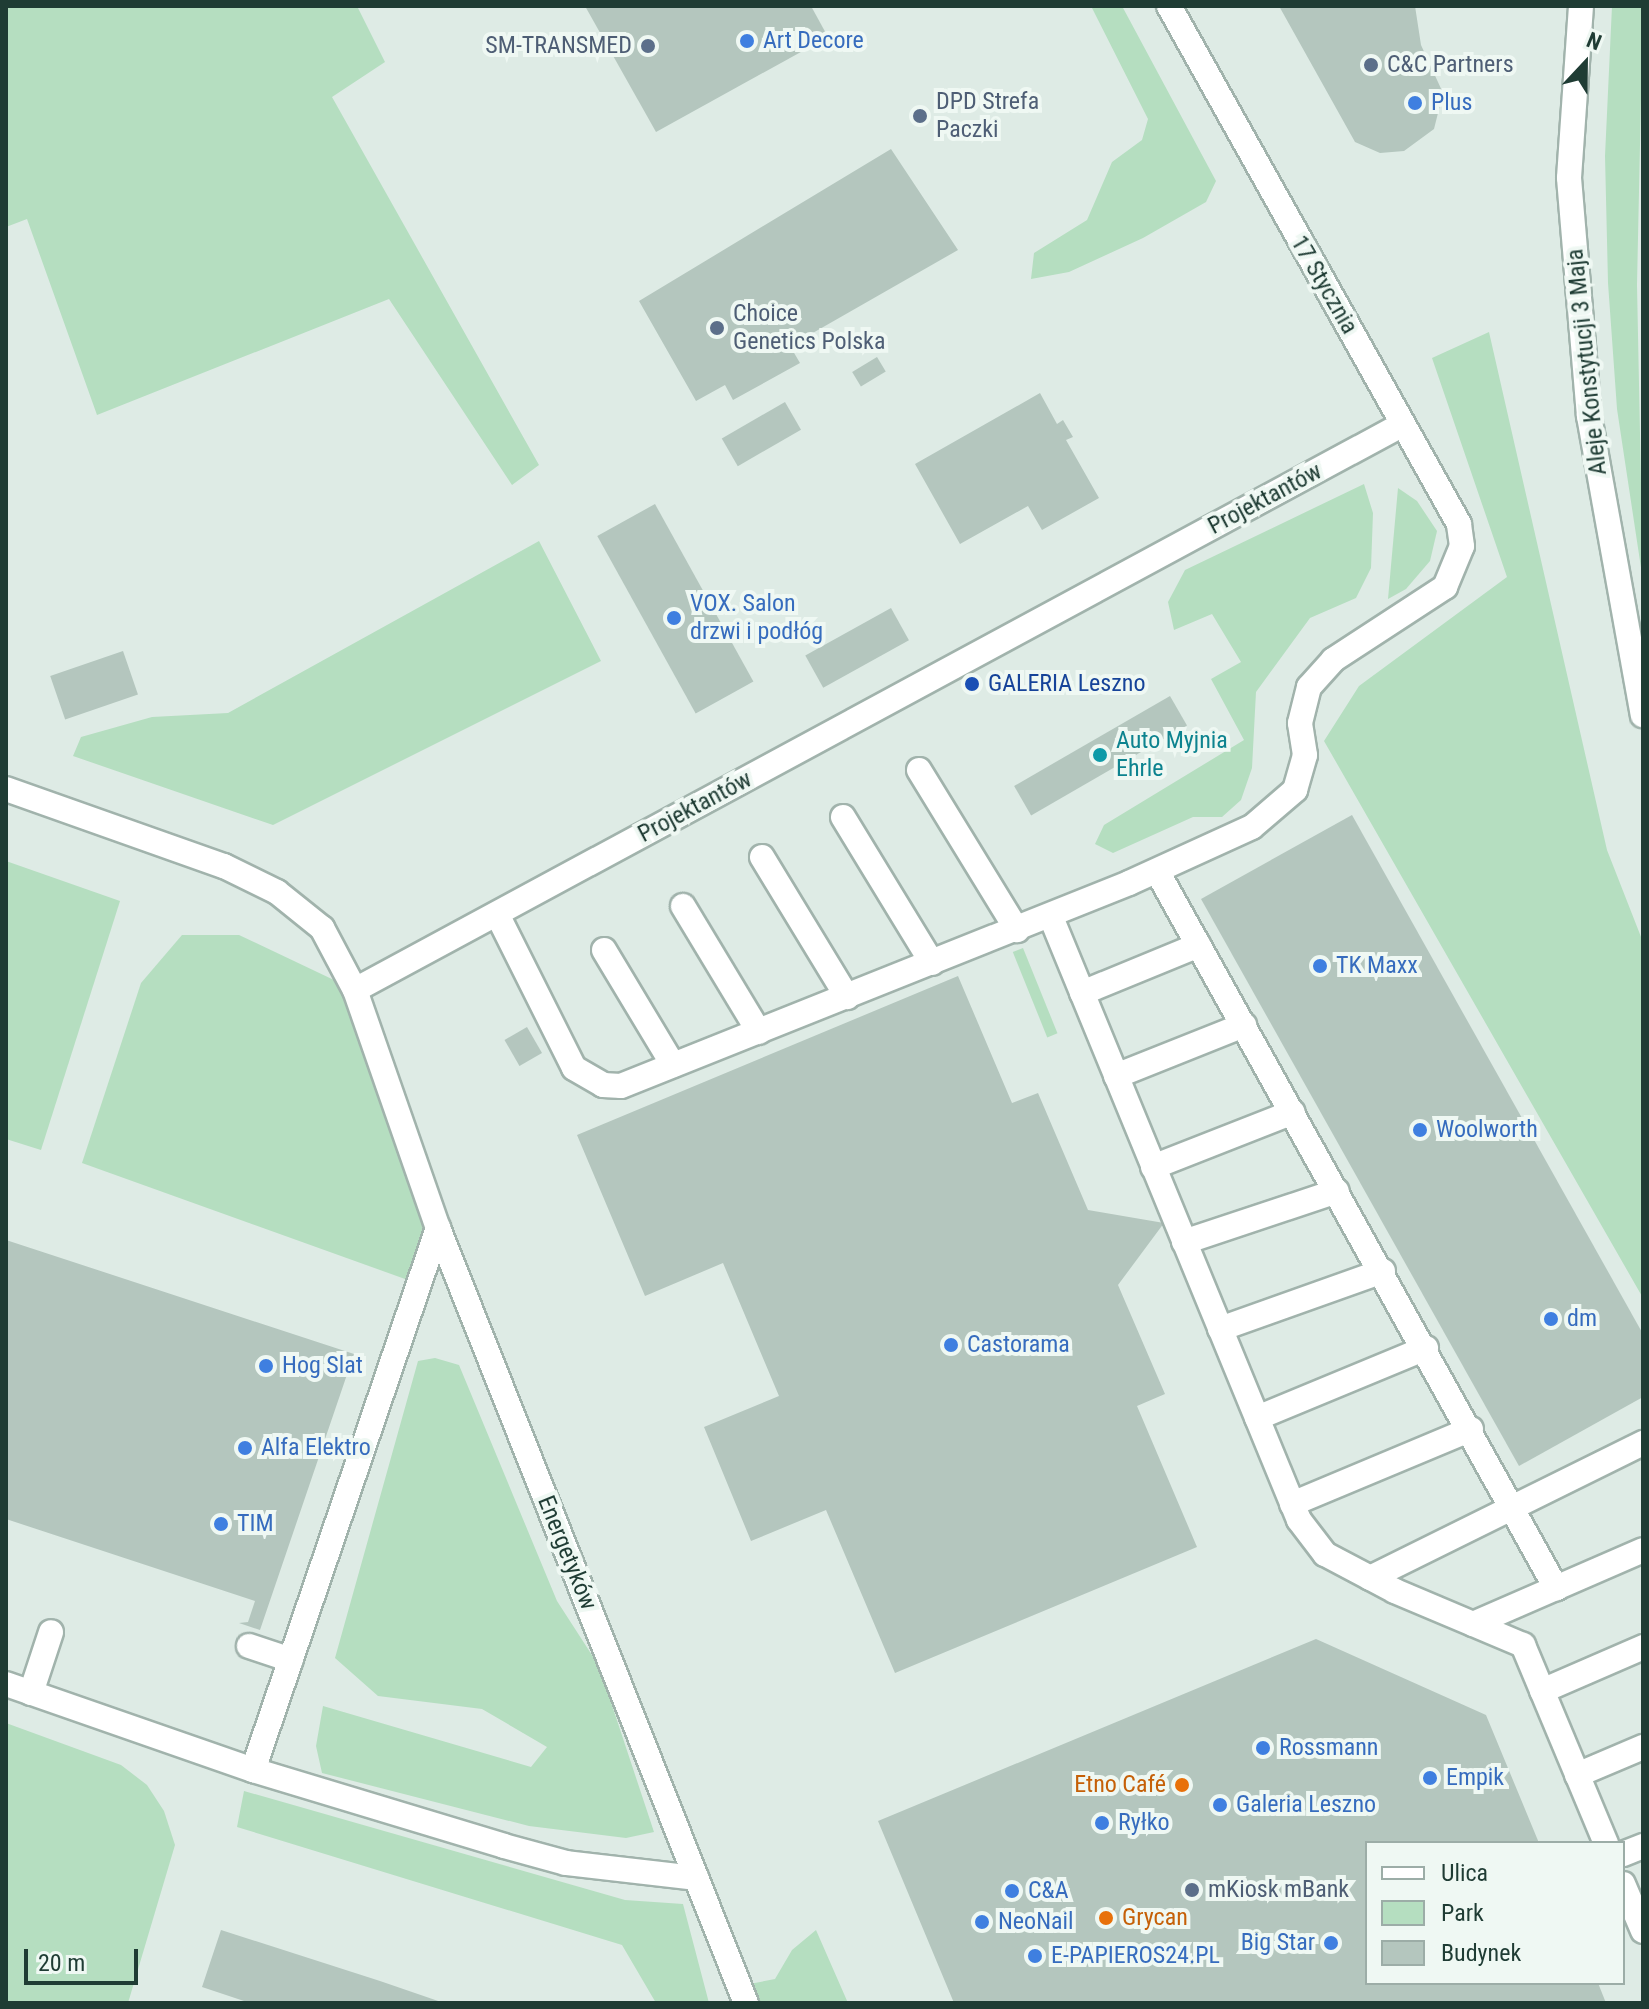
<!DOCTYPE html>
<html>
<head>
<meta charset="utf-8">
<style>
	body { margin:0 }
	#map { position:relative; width:1649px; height:2009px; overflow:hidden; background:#deebe5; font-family:"Roboto Condensed",sans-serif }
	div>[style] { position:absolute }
	.green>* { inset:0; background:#b5dec0; transform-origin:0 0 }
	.building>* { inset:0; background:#b4c6be; transform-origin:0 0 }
	.roads { filter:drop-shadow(2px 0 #a1b3ac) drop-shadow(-2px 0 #a1b3ac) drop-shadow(0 2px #a1b3ac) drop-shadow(0 -2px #a1b3ac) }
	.minor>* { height:24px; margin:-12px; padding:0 12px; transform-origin:12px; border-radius:12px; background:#fff }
	.secondary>* { height:24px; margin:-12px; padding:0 12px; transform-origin:12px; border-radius:12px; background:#fff }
	.dots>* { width:22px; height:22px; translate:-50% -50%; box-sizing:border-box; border:4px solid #eff8f3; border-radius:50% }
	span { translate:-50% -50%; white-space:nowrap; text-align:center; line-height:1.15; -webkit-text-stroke:8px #eff8f3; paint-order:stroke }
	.shop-label { font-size:24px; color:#366cbe }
	.left { translate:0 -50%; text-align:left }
	.right { translate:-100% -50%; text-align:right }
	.service-label { font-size:24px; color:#4e5e75 }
	.street-label { font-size:24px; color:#1f3c34 }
	.transit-label { font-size:24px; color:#164399 }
	.culture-label { font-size:24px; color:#0d838f }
	.food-label { font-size:24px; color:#c56008 }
	.frame { position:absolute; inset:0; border:8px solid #1f3c34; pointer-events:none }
	.legend { position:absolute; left:1365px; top:1841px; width:260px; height:144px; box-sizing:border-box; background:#eff8f3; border:2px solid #9cada7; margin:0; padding:10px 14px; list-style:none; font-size:24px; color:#1f3c34 }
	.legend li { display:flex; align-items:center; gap:16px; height:40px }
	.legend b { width:40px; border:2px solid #9cada7 }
	.north { position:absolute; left:1545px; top:24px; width:80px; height:80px; -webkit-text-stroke:6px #eff8f3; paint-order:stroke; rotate:22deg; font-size:22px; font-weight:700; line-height:32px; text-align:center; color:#1f3c34 }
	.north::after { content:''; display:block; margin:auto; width:28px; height:36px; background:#1f3c34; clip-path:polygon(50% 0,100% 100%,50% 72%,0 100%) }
	.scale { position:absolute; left:24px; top:1949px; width:114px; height:36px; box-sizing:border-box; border:4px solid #1f3c34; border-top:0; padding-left:10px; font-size:24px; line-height:28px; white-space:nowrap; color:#1f3c34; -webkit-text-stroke:6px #eff8f3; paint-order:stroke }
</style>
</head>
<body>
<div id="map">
	<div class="green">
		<i style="clip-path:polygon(6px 6px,357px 6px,385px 62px,332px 97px,539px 465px,512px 485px,389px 299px,97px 415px,27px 219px,6px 227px)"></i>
		<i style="clip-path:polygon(1091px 6px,1122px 6px,1216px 181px,1206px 202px,1143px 238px,1069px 272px,1031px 279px,1034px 253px,1087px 220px,1112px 162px,1142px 140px,1148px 119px)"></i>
		<i style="clip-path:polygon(1612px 6px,1643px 6px,1637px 285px,1643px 581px,1617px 409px,1608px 283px,1605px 156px)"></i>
		<i style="clip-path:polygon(1489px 332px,1607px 850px,1643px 942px,1643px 1298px,1324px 741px,1359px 686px,1507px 577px,1432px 358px)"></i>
		<i style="clip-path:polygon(1364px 484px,1373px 513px,1371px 568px,1356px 598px,1310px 618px,1256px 692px,1252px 768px,1241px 800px,1222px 817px,1193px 817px,1113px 853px,1095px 844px,1104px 825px,1244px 740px,1211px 679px,1241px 662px,1212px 614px,1174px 630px,1168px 602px,1185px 570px)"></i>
		<i style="clip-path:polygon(1398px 488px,1417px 501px,1437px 531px,1430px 561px,1406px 589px,1388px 599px)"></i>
		<i style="clip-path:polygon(539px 541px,601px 661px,273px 825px,73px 756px,81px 737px,152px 717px,228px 713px)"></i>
		<i style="clip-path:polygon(6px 861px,120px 901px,41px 1150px,6px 1139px)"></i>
		<i style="clip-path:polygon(182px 935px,239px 935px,355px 990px,438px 1228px,419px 1284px,82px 1163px,141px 983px)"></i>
		<i style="left:1023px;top:948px;width:92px;height:11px;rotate:68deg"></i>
		<i style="clip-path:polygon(435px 1358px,459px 1365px,557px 1601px,599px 1666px,654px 1832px,626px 1838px,529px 1826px,322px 1773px,316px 1746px,323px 1706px,531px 1767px,547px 1747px,482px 1709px,378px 1696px,335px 1658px,418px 1361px)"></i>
		<i style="clip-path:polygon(6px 1723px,121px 1765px,147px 1785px,164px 1811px,175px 1845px,128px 2003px,6px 2003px)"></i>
		<i style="clip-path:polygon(244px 1791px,625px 1900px,683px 1904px,709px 2003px,656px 2003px,622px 1945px,237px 1827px)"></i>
		<i style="clip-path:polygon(816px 1930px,848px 2003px,741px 2003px,734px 1987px,775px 1979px,792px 1950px)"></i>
	</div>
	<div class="building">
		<i style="clip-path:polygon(585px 6px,811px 6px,828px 37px,656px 132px)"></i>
		<i style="clip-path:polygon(1279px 6px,1415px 6px,1421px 45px,1443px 93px,1434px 129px,1404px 151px,1380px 153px,1355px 142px)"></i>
		<i style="clip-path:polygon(891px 149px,958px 250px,790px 346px,800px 363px,733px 400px,725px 385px,696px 401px,639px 301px)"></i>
		<i style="left:877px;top:357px;width:17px;height:29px;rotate:59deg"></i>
		<i style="clip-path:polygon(1040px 393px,1057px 424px,1063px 420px,1073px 437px,1066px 440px,1099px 498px,1042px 530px,1028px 506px,960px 544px,915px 464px)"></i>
		<i style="left:785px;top:402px;width:32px;height:73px;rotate:60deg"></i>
		<i style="left:655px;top:504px;width:203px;height:66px;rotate:61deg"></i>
		<i style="left:891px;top:608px;width:37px;height:98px;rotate:61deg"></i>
		<i style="left:123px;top:651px;width:46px;height:77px;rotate:71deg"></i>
		<i style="left:1170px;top:696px;width:34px;height:180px;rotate:60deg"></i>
		<i style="clip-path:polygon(1352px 815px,1643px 1334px,1643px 1397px,1519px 1466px,1201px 899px)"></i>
		<i style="clip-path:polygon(958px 976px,1012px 1103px,1038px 1093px,1088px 1210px,1164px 1223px,1118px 1285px,1165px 1394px,1137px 1406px,1197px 1547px,895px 1673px,826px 1510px,751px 1541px,704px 1427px,779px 1396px,723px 1263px,645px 1296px,577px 1135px)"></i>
		<i style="left:527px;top:1027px;width:30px;height:26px;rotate:60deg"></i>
		<i style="clip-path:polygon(6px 1240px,354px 1354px,260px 1630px,239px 1623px,248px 1622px,255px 1601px,6px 1519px)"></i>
		<i style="clip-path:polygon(1316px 1639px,1486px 1715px,1539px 1843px,1367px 1843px,1367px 1983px,1598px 1983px,1606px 2003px,954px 2003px,878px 1821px)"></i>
		<i style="clip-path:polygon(221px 1930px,380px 1981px,444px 2003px,250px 2003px,202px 1987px)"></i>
	</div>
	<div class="roads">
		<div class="minor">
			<i style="left:919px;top:770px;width:188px;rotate:58.5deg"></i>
			<i style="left:6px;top:789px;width:231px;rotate:19.5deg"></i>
			<i style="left:224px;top:866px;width:59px;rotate:26.1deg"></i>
			<i style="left:277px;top:892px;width:58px;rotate:38.7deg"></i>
			<i style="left:322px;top:928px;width:70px;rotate:62deg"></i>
			<i style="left:355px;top:990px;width:252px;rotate:70.8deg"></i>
			<i style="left:438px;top:1228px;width:834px;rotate:68.33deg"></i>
			<i style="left:843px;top:817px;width:171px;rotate:58.6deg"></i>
			<i style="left:762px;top:857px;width:164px;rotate:58.7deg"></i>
			<i style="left:1157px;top:871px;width:821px;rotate:60.9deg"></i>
			<i style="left:683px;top:906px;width:147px;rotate:58.9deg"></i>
			<i style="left:497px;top:914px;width:172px;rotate:63.4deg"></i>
			<i style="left:574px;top:1068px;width:34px;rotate:30deg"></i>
			<i style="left:603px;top:1085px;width:18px;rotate:3deg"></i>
			<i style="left:621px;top:1086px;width:547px;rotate:-21.78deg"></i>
			<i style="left:1129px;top:883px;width:135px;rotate:-24.5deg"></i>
			<i style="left:1252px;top:827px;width:57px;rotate:-40.7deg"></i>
			<i style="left:1295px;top:790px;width:36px;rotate:-74deg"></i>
			<i style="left:1305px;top:755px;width:32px;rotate:-99deg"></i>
			<i style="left:1300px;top:723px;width:37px;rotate:-76deg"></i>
			<i style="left:1309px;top:687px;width:36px;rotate:-48deg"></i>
			<i style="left:1333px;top:660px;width:134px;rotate:-33.1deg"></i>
			<i style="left:1445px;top:587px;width:44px;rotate:-67.5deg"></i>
			<i style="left:1462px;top:546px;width:22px;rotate:-98deg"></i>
			<i style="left:1459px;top:524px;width:594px;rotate:-119.24deg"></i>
			<i style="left:1051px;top:917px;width:652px;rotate:67.64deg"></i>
			<i style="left:1299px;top:1520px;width:43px;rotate:52.6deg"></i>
			<i style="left:1325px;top:1554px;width:79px;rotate:27.9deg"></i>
			<i style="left:1395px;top:1591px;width:139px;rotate:22.9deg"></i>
			<i style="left:1523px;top:1645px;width:215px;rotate:67.3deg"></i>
			<i style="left:604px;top:950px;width:134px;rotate:59deg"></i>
			<i style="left:355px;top:990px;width:1191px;rotate:-28.37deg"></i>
			<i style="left:1082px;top:993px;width:126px;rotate:-22.3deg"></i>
			<i style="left:1116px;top:1076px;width:138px;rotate:-21.7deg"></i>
			<i style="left:1153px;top:1167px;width:150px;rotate:-21.4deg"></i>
			<i style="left:1184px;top:1242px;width:161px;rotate:-18.4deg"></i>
			<i style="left:1220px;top:1329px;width:173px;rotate:-19.6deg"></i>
			<i style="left:1257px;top:1418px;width:183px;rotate:-22.5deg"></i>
			<i style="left:1292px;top:1504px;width:194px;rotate:-22.7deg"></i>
			<i style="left:1370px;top:1578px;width:305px;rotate:-26.3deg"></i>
			<i style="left:1473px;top:1624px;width:185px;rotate:-23.5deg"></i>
			<i style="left:249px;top:1646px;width:44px;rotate:18.4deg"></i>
			<i style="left:6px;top:1684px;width:262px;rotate:19.2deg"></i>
			<i style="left:253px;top:1770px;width:262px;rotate:16.8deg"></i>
			<i style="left:504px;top:1846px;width:64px;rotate:15.3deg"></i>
			<i style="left:566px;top:1863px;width:131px;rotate:6.6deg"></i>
			<i style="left:1542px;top:1691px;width:110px;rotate:-23.5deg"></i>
			<i style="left:31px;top:1693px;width:64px;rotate:-71.8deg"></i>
			<i style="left:253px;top:1770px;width:573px;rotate:-71.15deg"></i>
			<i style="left:1577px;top:1775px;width:72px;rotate:-23deg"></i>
			<i style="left:1623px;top:1854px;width:22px;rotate:-22deg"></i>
			<i style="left:1623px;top:1884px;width:51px;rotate:66.9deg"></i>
		</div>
		<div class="secondary">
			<i style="left:1581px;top:6px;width:172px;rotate:94deg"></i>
			<i style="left:1569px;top:178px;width:239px;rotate:85.2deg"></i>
			<i style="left:1589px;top:416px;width:304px;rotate:79.8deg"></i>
		</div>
	</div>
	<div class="dots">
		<i style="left:747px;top:41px;background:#3f7fe0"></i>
		<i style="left:648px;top:46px;background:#5c6f8a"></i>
		<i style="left:1371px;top:65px;background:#5c6f8a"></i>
		<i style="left:1415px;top:103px;background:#3f7fe0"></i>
		<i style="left:920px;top:116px;background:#5c6f8a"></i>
		<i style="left:717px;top:328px;background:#5c6f8a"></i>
		<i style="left:674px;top:618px;background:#3f7fe0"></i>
		<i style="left:972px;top:684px;background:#1a4fb4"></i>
		<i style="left:1100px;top:755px;background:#0f9aa8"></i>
		<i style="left:1320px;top:966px;background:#3f7fe0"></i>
		<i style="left:1420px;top:1130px;background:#3f7fe0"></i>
		<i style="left:1551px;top:1319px;background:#3f7fe0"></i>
		<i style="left:951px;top:1345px;background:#3f7fe0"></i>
		<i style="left:266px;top:1366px;background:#3f7fe0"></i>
		<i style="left:245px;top:1448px;background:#3f7fe0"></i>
		<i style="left:221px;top:1524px;background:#3f7fe0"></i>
		<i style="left:1263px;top:1748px;background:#3f7fe0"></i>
		<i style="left:1430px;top:1778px;background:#3f7fe0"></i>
		<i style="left:1182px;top:1785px;background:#e8710a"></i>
		<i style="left:1220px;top:1805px;background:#3f7fe0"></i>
		<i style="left:1102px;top:1823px;background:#3f7fe0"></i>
		<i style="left:1192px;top:1890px;background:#5c6f8a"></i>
		<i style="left:1012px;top:1891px;background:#3f7fe0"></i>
		<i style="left:1106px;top:1918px;background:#e8710a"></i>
		<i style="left:982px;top:1922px;background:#3f7fe0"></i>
		<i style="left:1331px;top:1943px;background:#3f7fe0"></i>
		<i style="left:1035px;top:1956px;background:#3f7fe0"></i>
	</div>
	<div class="shop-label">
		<span class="left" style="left:763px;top:41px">Art Decore</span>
		<span class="left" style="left:1431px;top:103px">Plus</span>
		<span class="left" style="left:690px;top:618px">VOX. Salon<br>drzwi i podłóg</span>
		<span class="left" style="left:1336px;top:966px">TK Maxx</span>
		<span class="left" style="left:1436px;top:1130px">Woolworth</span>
		<span class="left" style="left:1567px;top:1319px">dm</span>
		<span class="left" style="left:967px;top:1345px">Castorama</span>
		<span class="left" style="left:282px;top:1366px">Hog Slat</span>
		<span class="left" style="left:261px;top:1448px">Alfa Elektro</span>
		<span class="left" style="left:237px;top:1524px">TIM</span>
		<span class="left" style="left:1279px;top:1748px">Rossmann</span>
		<span class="left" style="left:1446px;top:1778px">Empik</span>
		<span class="left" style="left:1236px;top:1805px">Galeria Leszno</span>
		<span class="left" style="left:1118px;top:1823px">Ryłko</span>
		<span class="left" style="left:1028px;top:1891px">C&amp;A</span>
		<span class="left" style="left:998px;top:1922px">NeoNail</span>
		<span class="right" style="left:1315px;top:1943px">Big Star</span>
		<span class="left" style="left:1051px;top:1956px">E-PAPIEROS24.PL</span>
	</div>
	<div class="service-label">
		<span class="right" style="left:632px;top:46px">SM-TRANSMED</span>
		<span class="left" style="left:1387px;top:65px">C&amp;C Partners</span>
		<span class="left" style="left:936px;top:116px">DPD Strefa<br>Paczki</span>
		<span class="left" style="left:733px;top:328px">Choice<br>Genetics Polska</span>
		<span class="left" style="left:1208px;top:1890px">mKiosk mBank</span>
	</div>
	<div class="street-label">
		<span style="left:1324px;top:285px;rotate:60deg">17 Stycznia</span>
		<span style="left:1587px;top:362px;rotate:-96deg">Aleje Konstytucji 3 Maja</span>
		<span style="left:1265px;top:499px;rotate:-28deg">Projektantów</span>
		<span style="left:695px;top:807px;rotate:-28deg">Projektantów</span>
		<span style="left:567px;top:1553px;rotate:68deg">Energetyków</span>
	</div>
	<div class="transit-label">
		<span class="left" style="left:988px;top:684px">GALERIA Leszno</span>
	</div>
	<div class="culture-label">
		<span class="left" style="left:1116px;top:755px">Auto Myjnia<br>Ehrle</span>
	</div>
	<div class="food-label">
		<span class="right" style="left:1166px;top:1785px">Etno Café</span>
		<span class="left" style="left:1122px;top:1918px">Grycan</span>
	</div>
	<div class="frame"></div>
	<ul class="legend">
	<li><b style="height:10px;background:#fff"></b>Ulica</li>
	<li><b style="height:22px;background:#b5dec0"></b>Park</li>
	<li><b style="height:22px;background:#b4c6be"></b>Budynek</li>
	</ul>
	<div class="north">N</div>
	<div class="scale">20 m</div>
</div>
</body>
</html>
